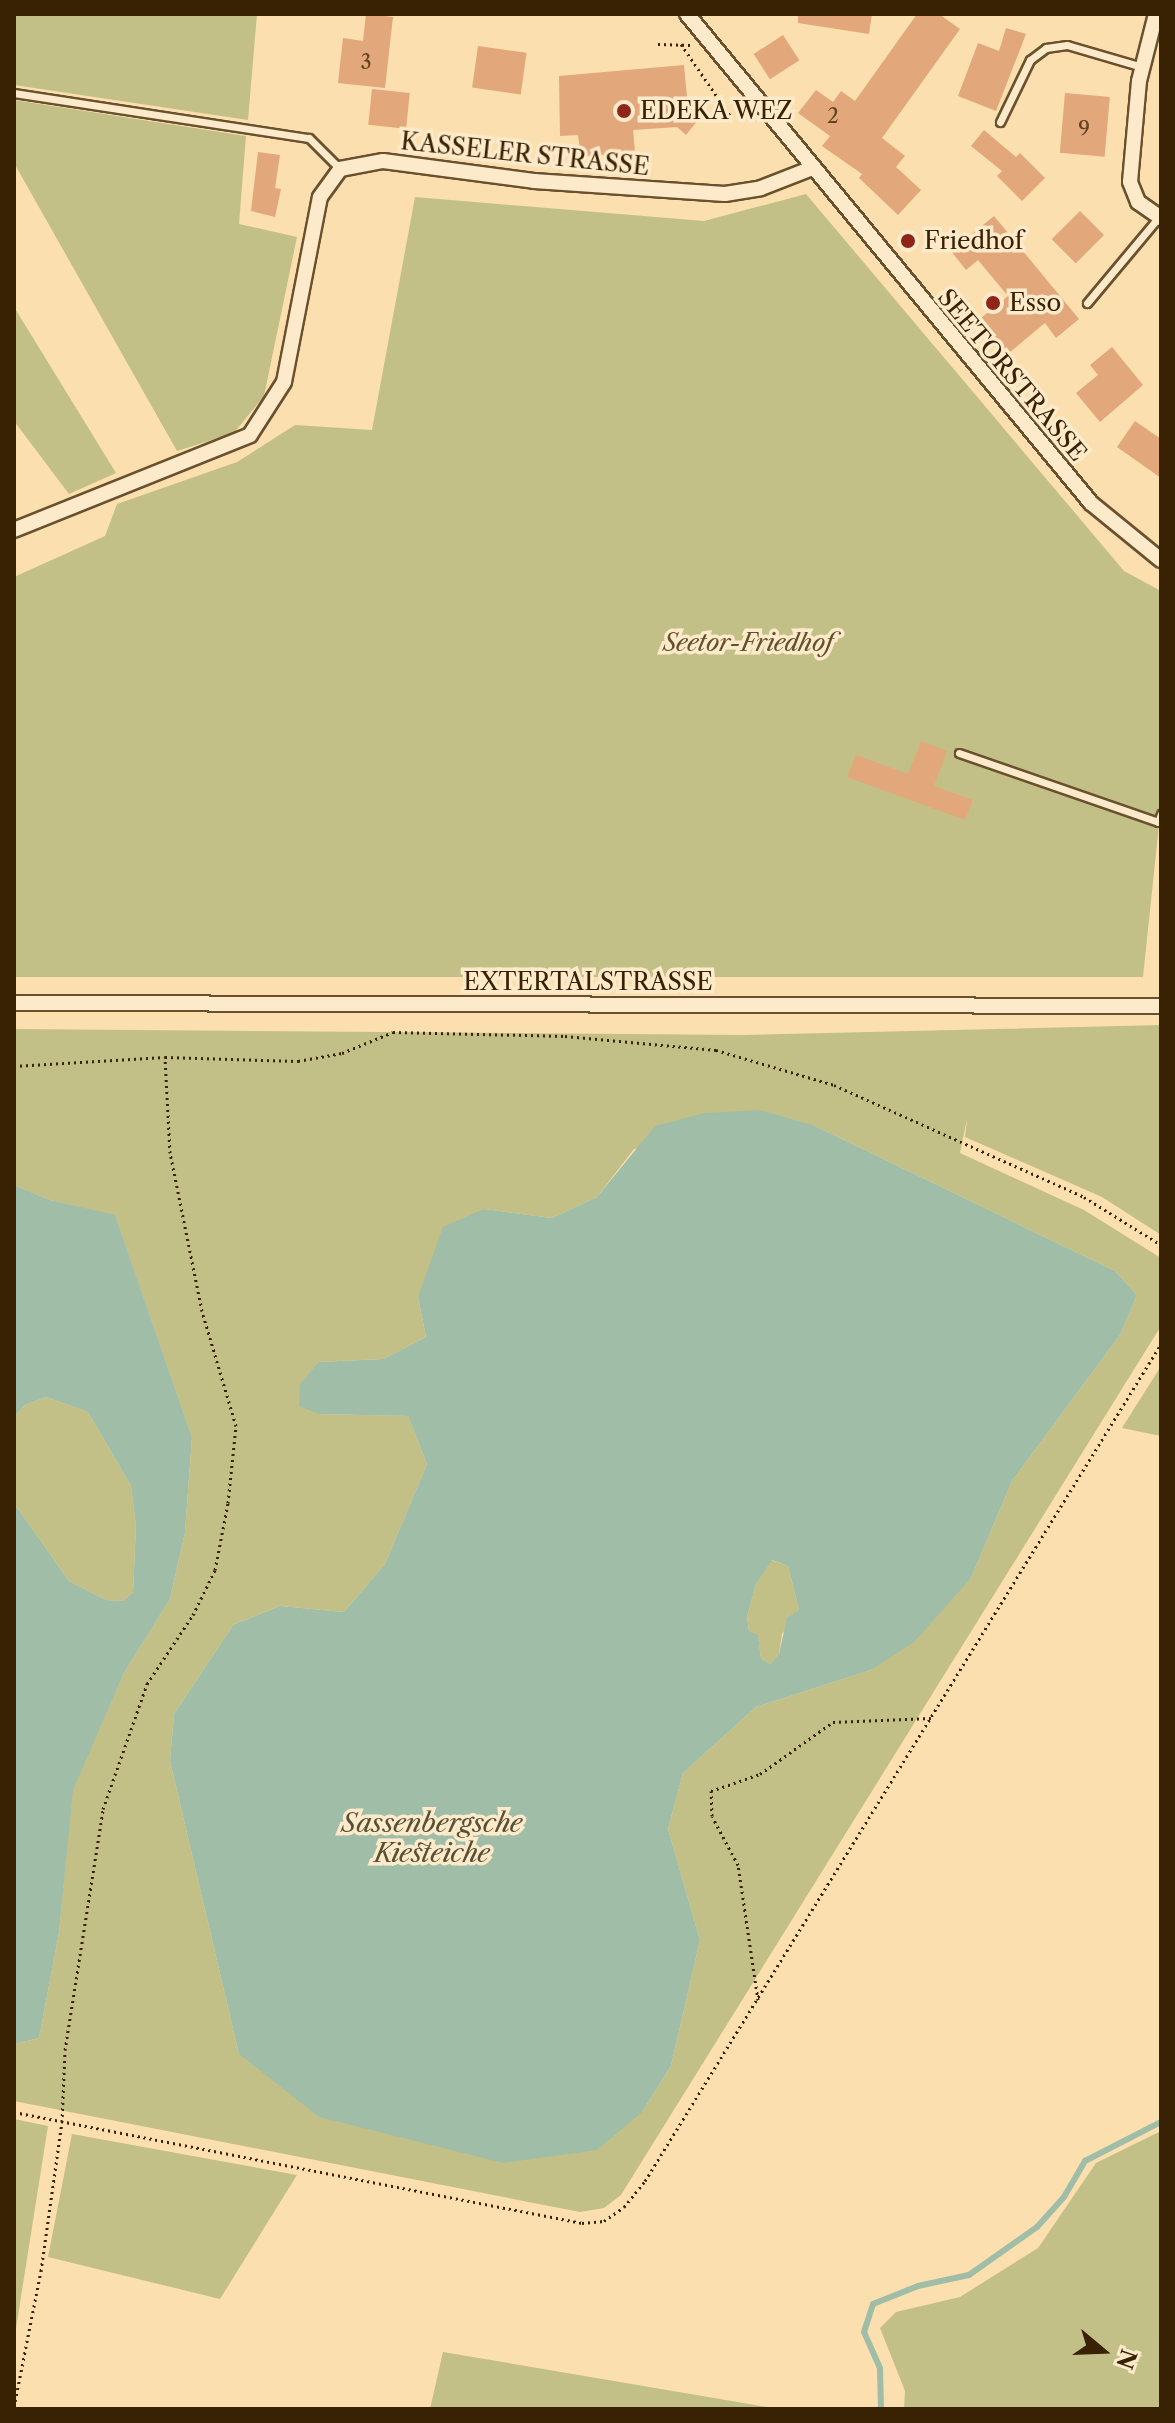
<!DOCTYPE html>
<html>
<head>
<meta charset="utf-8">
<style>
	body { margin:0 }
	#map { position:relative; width:1175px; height:2423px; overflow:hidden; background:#fbdfae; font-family:"Libre Caslon Text",serif }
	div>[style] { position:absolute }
	.green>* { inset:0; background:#c3c087 }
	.water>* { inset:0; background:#9fbda7 }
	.stream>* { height:6px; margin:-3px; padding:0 3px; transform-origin:3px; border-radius:3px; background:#9fbda7 }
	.building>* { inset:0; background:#e2a77a; transform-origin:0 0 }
	.path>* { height:3px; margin-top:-1.5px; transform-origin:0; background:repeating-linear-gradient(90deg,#392203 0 2px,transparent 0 6px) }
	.roads { filter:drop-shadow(2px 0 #6a512e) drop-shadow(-2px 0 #6a512e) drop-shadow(0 2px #6a512e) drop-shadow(0 -2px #6a512e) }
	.service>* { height:7px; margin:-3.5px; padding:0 3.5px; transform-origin:3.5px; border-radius:3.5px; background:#fceaca }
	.minor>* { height:14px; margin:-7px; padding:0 7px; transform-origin:7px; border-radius:7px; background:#fceaca }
	.dots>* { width:22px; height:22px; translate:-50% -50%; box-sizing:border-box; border:4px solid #fceaca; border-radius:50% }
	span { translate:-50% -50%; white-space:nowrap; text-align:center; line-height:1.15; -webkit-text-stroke:7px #fceaca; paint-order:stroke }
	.number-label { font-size:20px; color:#634321 }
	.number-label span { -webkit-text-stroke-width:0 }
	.poi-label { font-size:24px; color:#392203 }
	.left { translate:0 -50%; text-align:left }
	.street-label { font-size:24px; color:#392203 }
	.park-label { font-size:24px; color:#62512b; font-style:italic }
	.water-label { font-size:26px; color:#585034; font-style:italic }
	.frame { position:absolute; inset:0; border:16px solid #392203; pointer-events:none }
	.north { position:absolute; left:1063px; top:2311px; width:80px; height:80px; -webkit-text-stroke:6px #fceaca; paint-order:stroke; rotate:109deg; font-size:22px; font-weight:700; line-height:32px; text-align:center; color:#392203 }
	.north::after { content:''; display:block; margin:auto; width:28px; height:36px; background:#392203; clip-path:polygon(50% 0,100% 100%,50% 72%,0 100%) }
</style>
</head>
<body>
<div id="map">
	<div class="green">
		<i style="clip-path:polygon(14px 14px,257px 14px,248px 120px,14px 85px)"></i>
		<i style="clip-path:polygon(14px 100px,246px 136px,239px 224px,297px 237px,264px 396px,234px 433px,177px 451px,14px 163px)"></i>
		<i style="clip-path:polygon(806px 194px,1124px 571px,1161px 591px,1161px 806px,1143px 977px,14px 977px,14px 577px,105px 536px,117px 504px,237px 462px,295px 425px,372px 430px,415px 197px,704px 221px)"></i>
		<i style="clip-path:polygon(14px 307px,116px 473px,69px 494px,14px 421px)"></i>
		<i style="clip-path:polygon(evenodd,1161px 1025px,1161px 1235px,1102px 1197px,965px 1137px,967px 1119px,960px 1153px,1084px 1210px,1161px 1258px,1161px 1326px,621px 2195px,604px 2208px,580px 2212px,14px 2101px,14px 2044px,39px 2038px,59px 1933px,72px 1790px,124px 1673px,170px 1599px,185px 1532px,192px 1437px,115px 1216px,50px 1200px,14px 1185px,14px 1029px,744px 1035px,1161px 1025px,815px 1126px,1115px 1271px,1137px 1295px,1120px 1335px,1012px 1481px,971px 1578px,871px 1670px,756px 1707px,683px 1773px,668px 1829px,700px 1940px,671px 2066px,642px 2112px,239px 2054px,170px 1761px,174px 1714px,233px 1625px,280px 1606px,344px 1612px,385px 1564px,427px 1464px,408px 1416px,319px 1414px,319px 1362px,383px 1359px,426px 1337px,418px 1297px,484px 1209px,552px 1218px,597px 1197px,634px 1149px,815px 1126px)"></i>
		<i style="clip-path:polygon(1161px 1366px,1161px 1436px,1122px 1428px)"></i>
		<i style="clip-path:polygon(46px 1397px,88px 1412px,131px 1486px,136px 1526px,133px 1592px,123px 1601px,106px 1600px,69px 1581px,14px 1503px,14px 1417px,25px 1405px)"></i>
		<i style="clip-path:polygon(771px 1560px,788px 1566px,799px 1610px,782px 1634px,779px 1654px,770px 1664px,761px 1658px,758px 1636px,749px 1631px,747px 1617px,756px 1584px)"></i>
		<i style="clip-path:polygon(14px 2119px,48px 2126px,14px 2341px)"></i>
		<i style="clip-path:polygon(1161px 2131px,1161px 2409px,904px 2409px,905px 2391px,880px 2328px,896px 2312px,960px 2297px,1038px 2248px,1096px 2163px)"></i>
		<i style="clip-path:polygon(72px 2134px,297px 2175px,220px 2299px,48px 2257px)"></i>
		<i style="clip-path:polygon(443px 2352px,779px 2409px,430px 2409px)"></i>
	</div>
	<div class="water">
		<i style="clip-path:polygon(evenodd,760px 1110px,815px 1126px,1115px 1271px,1137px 1295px,1120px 1335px,1012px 1481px,971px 1578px,914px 1642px,871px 1670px,756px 1707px,683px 1773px,668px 1829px,700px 1940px,671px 2066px,642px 2112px,597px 2150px,503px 2163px,319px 2117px,239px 2054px,170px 1761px,174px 1714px,233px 1625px,280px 1606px,344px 1612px,385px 1564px,427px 1464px,408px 1416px,319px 1414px,299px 1406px,300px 1384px,319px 1362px,383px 1359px,426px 1337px,418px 1297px,443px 1227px,484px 1209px,552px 1218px,597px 1197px,655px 1126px,705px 1113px,760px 1110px,772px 1560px,788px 1566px,799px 1610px,787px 1618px,779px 1654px,770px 1664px,761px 1658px,758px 1635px,749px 1631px,747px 1617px,756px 1584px,772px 1560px)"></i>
		<i style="clip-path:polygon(14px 1185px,50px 1200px,115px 1215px,192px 1437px,185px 1532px,170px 1599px,124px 1673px,73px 1790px,59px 1933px,39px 2038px,14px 2044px,14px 1503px,69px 1581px,106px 1600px,123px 1601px,133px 1592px,136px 1526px,131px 1486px,88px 1412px,46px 1397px,25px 1405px,14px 1417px)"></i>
	</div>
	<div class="stream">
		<i style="left:881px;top:2409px;width:41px;rotate:-91.4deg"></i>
		<i style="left:880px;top:2368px;width:39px;rotate:-114deg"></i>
		<i style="left:864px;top:2332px;width:29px;rotate:-72deg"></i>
		<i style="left:873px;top:2304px;width:48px;rotate:-21.8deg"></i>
		<i style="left:918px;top:2286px;width:52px;rotate:-12.2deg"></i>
		<i style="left:969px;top:2275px;width:83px;rotate:-35.2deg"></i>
		<i style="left:1037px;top:2227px;width:40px;rotate:-48deg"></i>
		<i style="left:1064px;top:2197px;width:42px;rotate:-59.7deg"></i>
		<i style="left:1085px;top:2161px;width:85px;rotate:-27.2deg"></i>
	</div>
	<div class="building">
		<i style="clip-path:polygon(366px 14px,393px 17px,385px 88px,338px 83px,343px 38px,363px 41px)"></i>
		<i style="clip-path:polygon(798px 14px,872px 14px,869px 34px,798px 23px)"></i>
		<i style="clip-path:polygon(917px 14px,939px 14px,960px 29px,882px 138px,905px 156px,896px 167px,921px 190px,898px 215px,859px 178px,862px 174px,822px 146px,830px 136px,798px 113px,816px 90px,833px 102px,841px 91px,855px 101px)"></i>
		<i style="clip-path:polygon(1006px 28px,1026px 34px,996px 111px,958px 96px,978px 43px,999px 51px)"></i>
		<i style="left:783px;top:35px;width:30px;height:35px;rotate:57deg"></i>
		<i style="left:478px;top:46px;width:49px;height:42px;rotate:8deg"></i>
		<i style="clip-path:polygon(684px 65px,687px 97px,705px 111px,686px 135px,677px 127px,633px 130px,635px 152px,581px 157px,578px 135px,560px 136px,559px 76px)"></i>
		<i style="left:372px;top:89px;width:38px;height:36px;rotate:6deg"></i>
		<i style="left:1065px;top:93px;width:45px;height:60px;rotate:5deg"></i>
		<i style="clip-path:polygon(984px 130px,1016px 157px,1020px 153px,1045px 178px,1022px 201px,997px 176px,1002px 171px,971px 146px)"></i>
		<i style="clip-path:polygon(258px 152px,280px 155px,275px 188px,281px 189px,275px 217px,251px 211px)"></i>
		<i style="left:1080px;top:211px;width:34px;height:40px;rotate:45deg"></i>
		<i style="clip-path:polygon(994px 216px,1079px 319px,1056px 338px,1045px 323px,1004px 357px,975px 323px,1008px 296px,978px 260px,966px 270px,951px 251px)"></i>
		<i style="clip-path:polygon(1112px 347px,1143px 385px,1100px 422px,1076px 393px,1098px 375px,1090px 365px)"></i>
		<i style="clip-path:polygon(1135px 421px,1161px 439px,1161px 478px,1117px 447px)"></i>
		<i style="clip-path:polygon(921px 741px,947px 751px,934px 786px,973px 800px,965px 820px,847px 777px,856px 755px,908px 774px)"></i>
	</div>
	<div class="path">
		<i style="left:658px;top:44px;width:32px;rotate:2deg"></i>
		<i style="left:681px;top:44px;width:88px;rotate:55.6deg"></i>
		<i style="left:14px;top:1066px;width:151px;rotate:-3.4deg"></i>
		<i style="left:165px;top:1057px;width:133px;rotate:1.7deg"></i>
		<i style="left:298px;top:1061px;width:45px;rotate:-10.3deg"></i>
		<i style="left:342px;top:1053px;width:55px;rotate:-22.4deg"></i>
		<i style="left:393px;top:1032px;width:172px;rotate:1.3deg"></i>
		<i style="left:565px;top:1036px;width:152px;rotate:5.3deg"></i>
		<i style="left:716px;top:1050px;width:123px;rotate:16.5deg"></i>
		<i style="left:834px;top:1085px;width:274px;rotate:24.1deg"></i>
		<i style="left:1084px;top:1197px;width:91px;rotate:31.9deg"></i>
		<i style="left:758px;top:2000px;width:136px;rotate:-98.4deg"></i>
		<i style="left:738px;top:1865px;width:55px;rotate:-118deg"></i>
		<i style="left:712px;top:1816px;width:25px;rotate:-92deg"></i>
		<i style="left:711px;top:1791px;width:52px;rotate:-19.1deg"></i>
		<i style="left:760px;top:1774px;width:90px;rotate:-35.5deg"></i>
		<i style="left:833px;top:1722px;width:98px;rotate:-2.3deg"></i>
		<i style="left:14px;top:2112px;width:579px;rotate:11.06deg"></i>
		<i style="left:582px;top:2223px;width:22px;rotate:-5deg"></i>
		<i style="left:604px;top:2221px;width:24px;rotate:-35deg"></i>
		<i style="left:624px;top:2207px;width:33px;rotate:-51deg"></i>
		<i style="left:645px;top:2181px;width:983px;rotate:-58.35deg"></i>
		<i style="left:14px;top:2407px;width:139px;rotate:-78.8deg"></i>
		<i style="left:41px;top:2271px;width:150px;rotate:-82deg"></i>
		<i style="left:62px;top:2122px;width:72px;rotate:-87.6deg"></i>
		<i style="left:65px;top:2050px;width:244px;rotate:-81deg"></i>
		<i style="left:103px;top:1809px;width:133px;rotate:-70.6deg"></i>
		<i style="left:147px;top:1684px;width:83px;rotate:-56.3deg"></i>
		<i style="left:193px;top:1615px;width:50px;rotate:-63.9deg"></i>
		<i style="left:215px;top:1570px;width:68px;rotate:-79deg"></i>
		<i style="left:228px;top:1503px;width:77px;rotate:-84.1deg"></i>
		<i style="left:236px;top:1426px;width:120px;rotate:-106.5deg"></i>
		<i style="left:202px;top:1311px;width:161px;rotate:-101.4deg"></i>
		<i style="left:170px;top:1153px;width:96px;rotate:-93deg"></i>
	</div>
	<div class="roads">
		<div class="service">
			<i style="left:14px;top:93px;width:298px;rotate:8.7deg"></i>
			<i style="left:309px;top:138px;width:44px;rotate:45deg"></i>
			<i style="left:1000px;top:122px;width:69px;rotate:-64.2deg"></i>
			<i style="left:1030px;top:60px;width:20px;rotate:-37deg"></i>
			<i style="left:1046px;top:48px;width:21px;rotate:-8deg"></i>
			<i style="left:1067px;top:45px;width:78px;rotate:16.3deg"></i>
			<i style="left:1087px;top:303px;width:112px;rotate:-50.1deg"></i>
			<i style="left:959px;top:753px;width:211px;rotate:19.1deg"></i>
			<i style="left:1158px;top:822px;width:9px;rotate:-69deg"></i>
		</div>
		<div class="minor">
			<i style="left:687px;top:14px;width:634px;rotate:50.44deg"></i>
			<i style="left:1091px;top:503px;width:90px;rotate:39.2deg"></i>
			<i style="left:1156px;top:14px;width:69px;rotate:104.2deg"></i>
			<i style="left:1139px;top:81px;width:101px;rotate:95.1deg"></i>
			<i style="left:1130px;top:182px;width:22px;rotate:68deg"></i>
			<i style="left:1138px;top:202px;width:28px;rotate:35deg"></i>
			<i style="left:14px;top:530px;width:254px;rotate:-21.9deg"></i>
			<i style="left:250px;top:435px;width:63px;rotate:-57.3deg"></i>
			<i style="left:284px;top:382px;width:188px;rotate:-79deg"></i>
			<i style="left:320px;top:197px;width:34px;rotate:-54deg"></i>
			<i style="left:340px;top:169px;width:44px;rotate:-10.5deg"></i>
			<i style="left:383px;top:161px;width:152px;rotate:7.5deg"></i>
			<i style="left:534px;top:181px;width:191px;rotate:3.9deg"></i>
			<i style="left:725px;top:194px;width:36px;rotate:-9deg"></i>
			<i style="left:761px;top:188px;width:53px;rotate:-21.2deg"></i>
			<i style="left:14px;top:1003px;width:1147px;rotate:0.15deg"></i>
		</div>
	</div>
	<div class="dots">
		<i style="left:624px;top:111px;background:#8f2418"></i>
		<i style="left:908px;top:241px;background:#8f2418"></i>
		<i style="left:993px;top:303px;background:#8f2418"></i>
	</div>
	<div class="number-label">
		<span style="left:366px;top:62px">3</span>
		<span style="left:833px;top:116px">2</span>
		<span style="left:1084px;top:129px">9</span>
	</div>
	<div class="poi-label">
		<span class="left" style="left:640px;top:111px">EDEKA WEZ</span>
		<span class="left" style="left:924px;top:241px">Friedhof</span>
		<span class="left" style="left:1009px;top:303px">Esso</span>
	</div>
	<div class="street-label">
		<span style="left:525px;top:154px;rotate:6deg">KASSELER STRASSE</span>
		<span style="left:1012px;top:375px;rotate:50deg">SEETORSTRASSE</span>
		<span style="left:588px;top:982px">EXTERTALSTRASSE</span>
	</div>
	<div class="park-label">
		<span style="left:748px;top:643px">Seetor-Friedhof</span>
	</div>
	<div class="water-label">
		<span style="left:432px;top:1839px">Sassenbergsche<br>Kiesteiche</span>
	</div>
	<div class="frame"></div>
	<div class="north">N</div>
</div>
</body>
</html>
